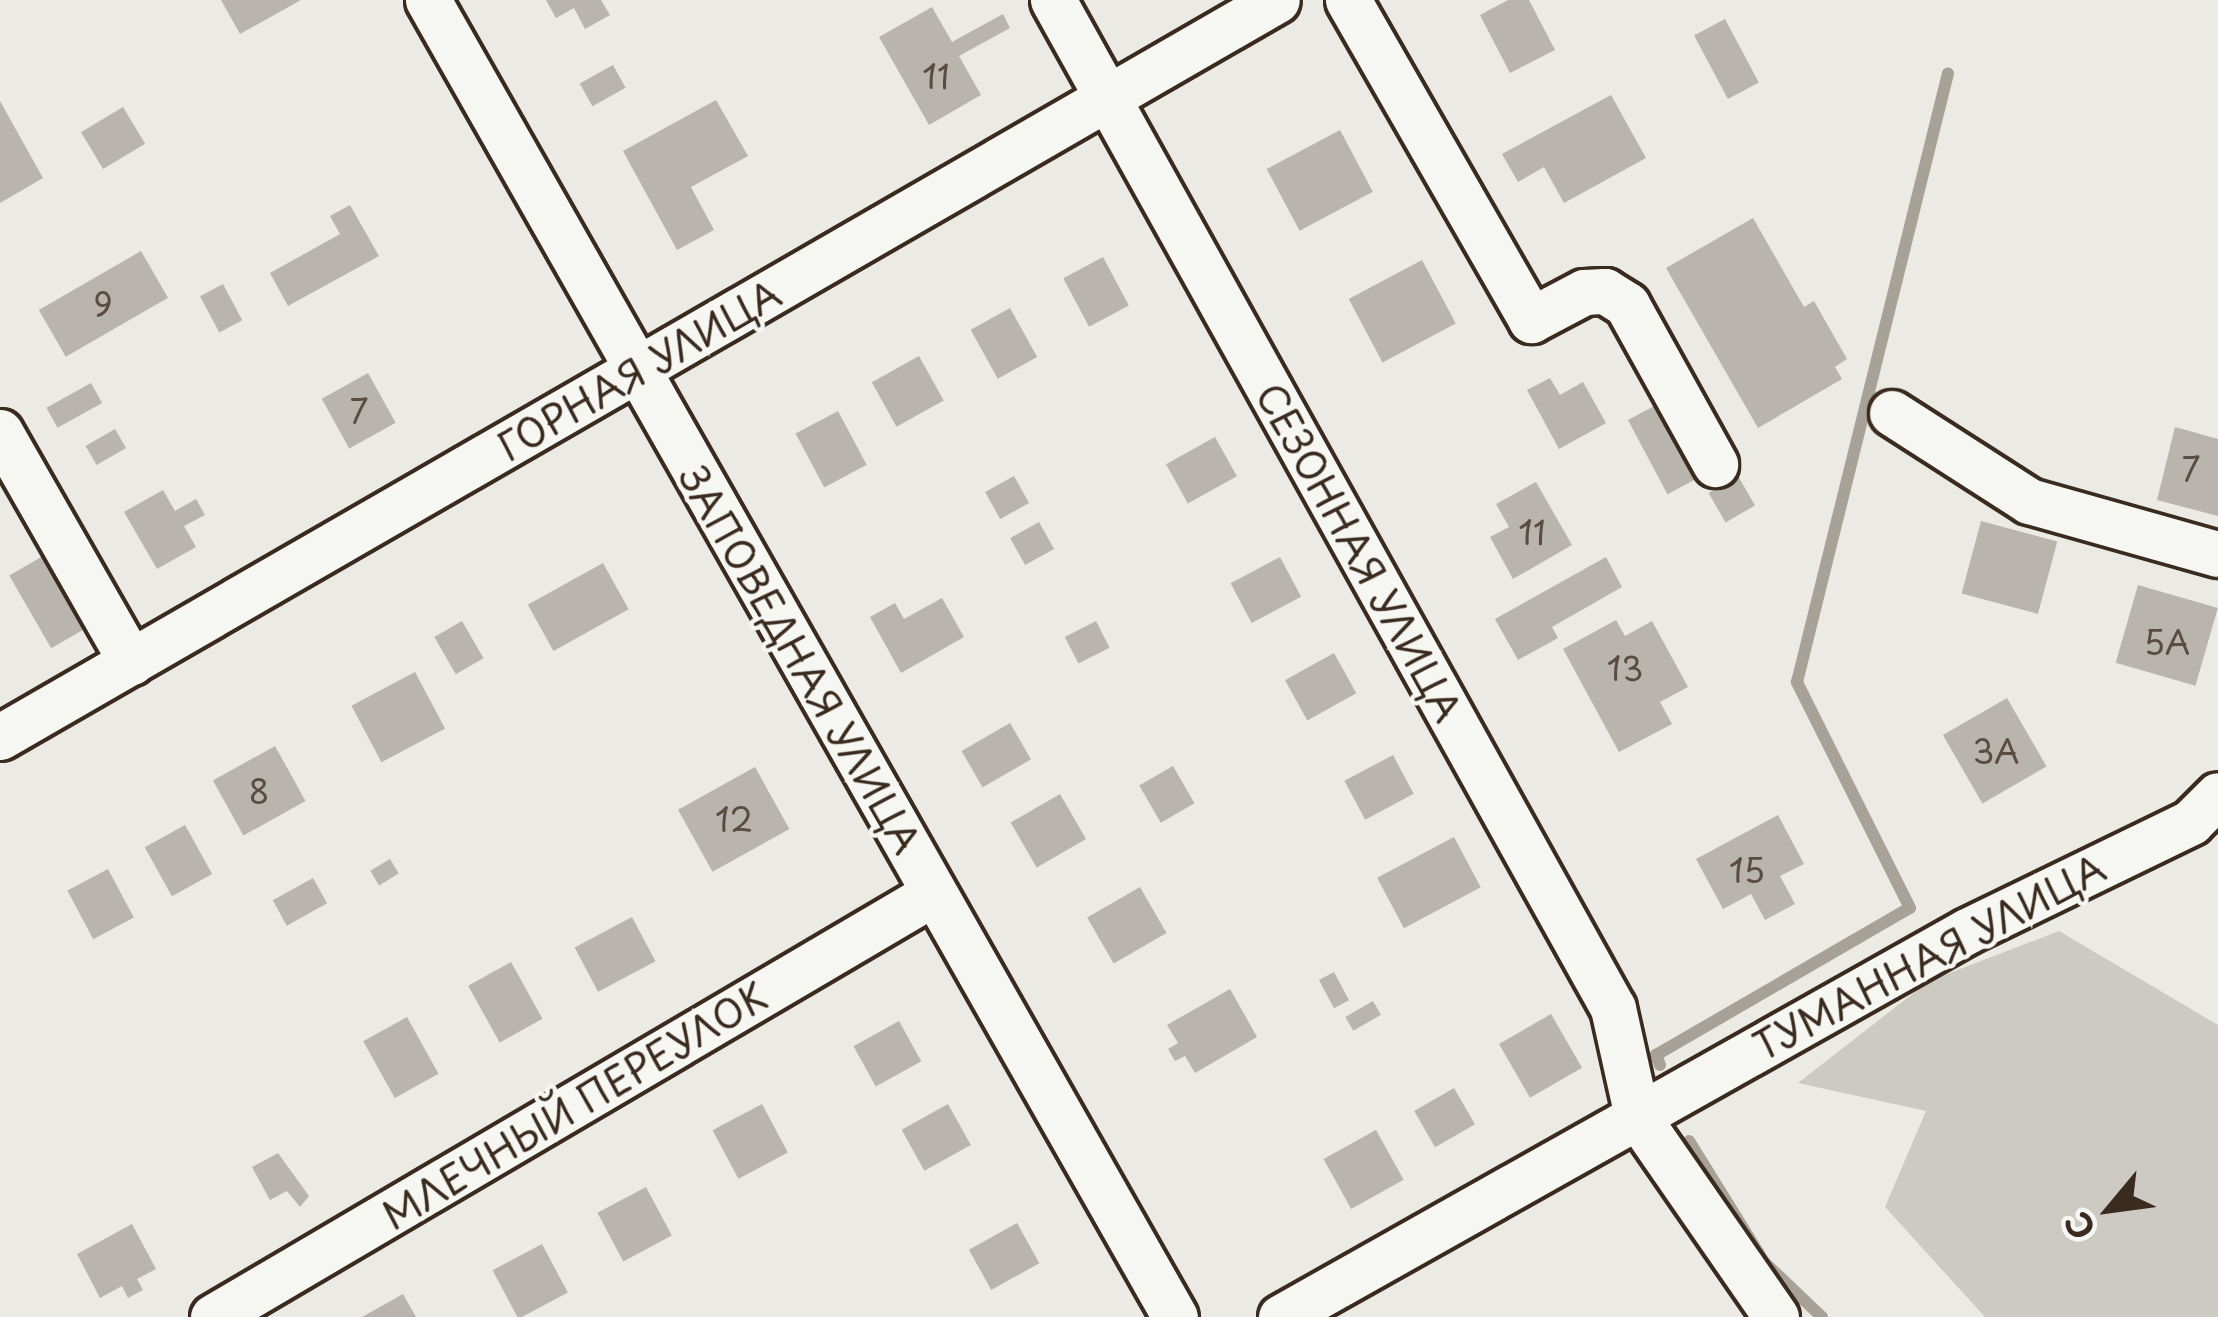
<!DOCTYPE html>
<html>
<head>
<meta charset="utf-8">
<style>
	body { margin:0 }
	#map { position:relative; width:2218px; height:1317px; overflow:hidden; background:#ebeae5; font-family:"Playpen Sans",sans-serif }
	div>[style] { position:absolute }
	.green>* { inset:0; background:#cdcac4 }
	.stream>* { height:12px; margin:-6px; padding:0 6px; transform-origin:6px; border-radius:6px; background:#a8a198 }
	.building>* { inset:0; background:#bab4ae; transform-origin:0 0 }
	.roads { filter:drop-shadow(3px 0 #3b2a1e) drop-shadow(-3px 0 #3b2a1e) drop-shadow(0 3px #3b2a1e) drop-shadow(0 -3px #3b2a1e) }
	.minor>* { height:45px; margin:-22.5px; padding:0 22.5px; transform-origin:22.5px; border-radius:22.5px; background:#f6f6f2 }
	span { translate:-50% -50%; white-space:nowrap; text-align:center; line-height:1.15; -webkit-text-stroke:9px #f6f6f2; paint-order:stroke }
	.number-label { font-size:33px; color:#5b4c42 }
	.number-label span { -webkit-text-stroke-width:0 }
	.street-label { font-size:39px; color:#3b2a1e }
	.north { position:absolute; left:2050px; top:1149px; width:120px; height:120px; -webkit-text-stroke:9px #f6f6f2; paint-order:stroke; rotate:241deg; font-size:33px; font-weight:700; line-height:48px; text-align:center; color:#3b2a1e }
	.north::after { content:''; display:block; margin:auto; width:42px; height:54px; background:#3b2a1e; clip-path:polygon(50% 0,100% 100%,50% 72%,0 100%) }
</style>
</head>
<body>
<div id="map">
	<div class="green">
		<i style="clip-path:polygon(2059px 931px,2218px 1025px,2218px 1317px,1985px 1317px,1885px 1207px,1926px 1111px,1798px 1083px,1929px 981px)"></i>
	</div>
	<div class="stream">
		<i style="left:1660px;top:1065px;width:11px;rotate:-112deg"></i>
		<i style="left:1656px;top:1055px;width:293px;rotate:-30.1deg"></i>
		<i style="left:1910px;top:908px;width:253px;rotate:-116.6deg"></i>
		<i style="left:1797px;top:682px;width:627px;rotate:-76.07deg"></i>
		<i style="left:1689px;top:1141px;width:142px;rotate:58.2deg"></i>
		<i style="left:1764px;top:1262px;width:80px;rotate:43.5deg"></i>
	</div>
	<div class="building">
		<i style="clip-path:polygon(221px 0,301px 0,240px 34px)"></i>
		<i style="clip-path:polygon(546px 0,601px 0,610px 15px,585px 29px,574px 8px,556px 18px)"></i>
		<i style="clip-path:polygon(1508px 0,1529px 0,1555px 50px,1510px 73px,1480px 15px)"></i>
		<i style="clip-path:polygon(932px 7px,952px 42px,1003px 14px,1010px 28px,959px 56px,981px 95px,929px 125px,879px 37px)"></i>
		<i style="left:1725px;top:19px;width:72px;height:35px;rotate:62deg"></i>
		<i style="left:613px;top:65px;width:26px;height:38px;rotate:61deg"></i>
		<i style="clip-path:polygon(1611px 95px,1646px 158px,1564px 203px,1544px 167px,1518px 182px,1502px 154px)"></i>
		<i style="clip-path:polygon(716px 100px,748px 156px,691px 187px,714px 230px,677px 250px,623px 151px)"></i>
		<i style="clip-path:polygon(0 101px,43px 178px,0 203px)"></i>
		<i style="left:123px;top:107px;width:43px;height:49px;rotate:59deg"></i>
		<i style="left:1340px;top:130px;width:70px;height:83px;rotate:62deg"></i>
		<i style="clip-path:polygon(350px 205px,379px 256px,288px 306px,270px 273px,340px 234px,330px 216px)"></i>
		<i style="clip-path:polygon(1753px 218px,1804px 307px,1814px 301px,1847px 359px,1835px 367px,1842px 379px,1758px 428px,1666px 268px)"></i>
		<i style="left:141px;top:251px;width:54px;height:118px;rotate:60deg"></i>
		<i style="left:1103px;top:257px;width:55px;height:45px;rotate:62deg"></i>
		<i style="left:1422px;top:260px;width:72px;height:83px;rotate:62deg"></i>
		<i style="left:223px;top:284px;width:41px;height:26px;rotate:62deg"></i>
		<i style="left:1010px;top:308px;width:56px;height:45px;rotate:61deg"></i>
		<i style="left:919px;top:356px;width:51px;height:54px;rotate:61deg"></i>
		<i style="left:368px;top:373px;width:57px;height:53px;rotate:61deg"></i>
		<i style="clip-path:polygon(1550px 378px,1560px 395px,1583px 382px,1606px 423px,1559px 449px,1527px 390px)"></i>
		<i style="left:91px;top:383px;width:23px;height:51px;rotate:61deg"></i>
		<i style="left:1658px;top:404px;width:84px;height:34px;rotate:62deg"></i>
		<i style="left:838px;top:411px;width:61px;height:48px;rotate:62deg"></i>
		<i style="clip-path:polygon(2175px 427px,2218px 439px,2218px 516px,2157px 500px)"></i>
		<i style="left:115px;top:429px;width:22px;height:34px;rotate:60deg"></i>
		<i style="left:1215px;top:437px;width:45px;height:56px;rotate:61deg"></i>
		<i style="left:1014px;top:476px;width:31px;height:33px;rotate:61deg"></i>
		<i style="left:1738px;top:476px;width:34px;height:34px;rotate:60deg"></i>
		<i style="clip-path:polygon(1536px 482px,1572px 545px,1513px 579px,1490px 537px,1509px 527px,1496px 504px)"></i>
		<i style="clip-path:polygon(163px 490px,175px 511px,196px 499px,205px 515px,184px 526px,196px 547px,157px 569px,124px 512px)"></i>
		<i style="left:1981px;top:521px;width:79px;height:75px;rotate:15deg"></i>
		<i style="left:1039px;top:522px;width:31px;height:33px;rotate:61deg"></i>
		<i style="left:43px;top:556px;width:84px;height:39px;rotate:60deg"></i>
		<i style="left:1280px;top:557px;width:45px;height:56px;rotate:62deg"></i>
		<i style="clip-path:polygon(1606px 557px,1622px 587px,1552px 627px,1558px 638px,1518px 660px,1495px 619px)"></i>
		<i style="left:603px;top:563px;width:53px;height:86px;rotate:61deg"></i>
		<i style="left:2138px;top:585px;width:83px;height:81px;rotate:16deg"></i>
		<i style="clip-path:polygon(942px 598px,964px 637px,901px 673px,870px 617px,895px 603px,904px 619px)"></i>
		<i style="clip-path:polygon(1616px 620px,1625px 636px,1652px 621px,1688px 687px,1660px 702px,1672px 724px,1619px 752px,1563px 649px)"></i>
		<i style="left:462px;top:621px;width:43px;height:32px;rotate:60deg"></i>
		<i style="left:1096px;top:621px;width:30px;height:35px;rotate:63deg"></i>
		<i style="left:1334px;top:653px;width:46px;height:56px;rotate:61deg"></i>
		<i style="left:415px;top:672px;width:64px;height:72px;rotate:62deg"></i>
		<i style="left:2007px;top:698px;width:79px;height:74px;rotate:60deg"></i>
		<i style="left:1010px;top:723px;width:42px;height:56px;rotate:60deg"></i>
		<i style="left:275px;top:746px;width:63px;height:71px;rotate:61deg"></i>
		<i style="left:1393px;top:755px;width:44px;height:55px;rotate:62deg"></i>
		<i style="left:1173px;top:766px;width:43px;height:39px;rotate:60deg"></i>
		<i style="left:755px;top:767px;width:71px;height:88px;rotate:61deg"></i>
		<i style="left:1060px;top:794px;width:52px;height:57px;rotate:60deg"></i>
		<i style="clip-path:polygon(1778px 815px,1804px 864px,1780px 876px,1795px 904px,1765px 920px,1751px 894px,1723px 909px,1696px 859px)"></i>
		<i style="left:185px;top:825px;width:56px;height:46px;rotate:61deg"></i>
		<i style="left:1454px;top:837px;width:57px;height:87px;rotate:62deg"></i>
		<i style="left:390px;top:859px;width:17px;height:23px;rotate:59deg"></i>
		<i style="left:108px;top:869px;width:55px;height:46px;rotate:62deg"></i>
		<i style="left:313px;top:878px;width:29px;height:46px;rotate:61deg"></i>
		<i style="left:1140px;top:887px;width:53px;height:61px;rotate:60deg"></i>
		<i style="left:632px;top:917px;width:50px;height:65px;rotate:62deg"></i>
		<i style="left:511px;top:962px;width:65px;height:49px;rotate:61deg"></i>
		<i style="left:1334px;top:972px;width:32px;height:17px;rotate:62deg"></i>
		<i style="clip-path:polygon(1230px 989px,1257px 1037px,1195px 1073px,1185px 1056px,1175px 1061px,1168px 1049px,1178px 1043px,1167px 1025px)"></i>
		<i style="left:1373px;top:1001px;width:16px;height:32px;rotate:60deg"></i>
		<i style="left:1551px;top:1014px;width:62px;height:60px;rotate:60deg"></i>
		<i style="left:407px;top:1017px;width:65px;height:50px;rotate:61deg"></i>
		<i style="left:899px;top:1021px;width:46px;height:52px;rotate:61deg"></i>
		<i style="left:1454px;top:1088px;width:42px;height:46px;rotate:60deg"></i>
		<i style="left:762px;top:1104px;width:55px;height:56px;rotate:62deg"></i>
		<i style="left:948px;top:1104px;width:47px;height:53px;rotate:61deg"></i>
		<i style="left:1376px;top:1130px;width:57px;height:60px;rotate:61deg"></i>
		<i style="clip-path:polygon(278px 1153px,309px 1196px,300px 1207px,287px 1191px,270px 1200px,252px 1167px)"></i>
		<i style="left:646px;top:1187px;width:55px;height:55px;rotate:62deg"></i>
		<i style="left:1017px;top:1223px;width:46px;height:55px;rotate:61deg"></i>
		<i style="clip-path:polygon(132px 1224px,156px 1269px,137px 1279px,143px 1290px,128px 1298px,122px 1286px,100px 1298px,77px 1254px)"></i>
		<i style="left:542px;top:1244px;width:55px;height:56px;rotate:62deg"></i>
		<i style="clip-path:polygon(403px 1294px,416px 1317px,362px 1317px)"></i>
	</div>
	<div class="roads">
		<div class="minor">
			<i style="left:428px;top:0;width:1514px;rotate:60.44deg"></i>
			<i style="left:1053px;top:0;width:1153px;rotate:60.95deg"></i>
			<i style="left:1613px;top:1008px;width:111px;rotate:77.5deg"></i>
			<i style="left:1637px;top:1116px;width:244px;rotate:55.3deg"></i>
			<i style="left:1348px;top:0;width:369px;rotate:60.2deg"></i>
			<i style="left:1531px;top:320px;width:60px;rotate:-27.8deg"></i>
			<i style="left:1584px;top:292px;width:21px;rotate:-3deg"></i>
			<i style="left:1605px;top:291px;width:26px;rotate:32deg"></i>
			<i style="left:1627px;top:305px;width:182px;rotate:61deg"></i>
			<i style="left:1892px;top:413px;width:163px;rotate:32.7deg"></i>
			<i style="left:2029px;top:501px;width:196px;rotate:15.7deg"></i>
			<i style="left:0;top:432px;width:265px;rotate:60.3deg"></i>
			<i style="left:0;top:737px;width:1474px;rotate:-29.99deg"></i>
			<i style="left:213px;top:1317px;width:836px;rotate:-30.46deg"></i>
			<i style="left:1281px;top:1317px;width:787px;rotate:-29.37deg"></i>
			<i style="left:1967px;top:931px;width:249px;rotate:-25.9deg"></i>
			<i style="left:2191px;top:822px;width:38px;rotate:-45deg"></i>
		</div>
	</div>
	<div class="number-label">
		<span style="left:936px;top:76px">11</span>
		<span style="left:103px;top:304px">9</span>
		<span style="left:359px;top:411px">7</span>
		<span style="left:2191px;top:469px">7</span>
		<span style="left:1532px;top:532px">11</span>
		<span style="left:2167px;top:642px">5А</span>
		<span style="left:1625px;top:668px">13</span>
		<span style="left:1996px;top:751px">3А</span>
		<span style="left:259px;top:791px">8</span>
		<span style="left:734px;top:819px">12</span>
		<span style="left:1747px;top:870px">15</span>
	</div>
	<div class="street-label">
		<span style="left:639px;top:369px;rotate:-30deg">ГОРНАЯ УЛИЦА</span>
		<span style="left:1360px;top:552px;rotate:61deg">СЕЗОННАЯ УЛИЦА</span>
		<span style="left:801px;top:659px;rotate:60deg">ЗАПОВЕДНАЯ УЛИЦА</span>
		<span style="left:1929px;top:956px;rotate:-28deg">ТУМАННАЯ УЛИЦА</span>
		<span style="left:574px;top:1105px;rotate:-31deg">МЛЕЧНЫЙ ПЕРЕУЛОК</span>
	</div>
	<div class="north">С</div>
</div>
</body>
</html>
